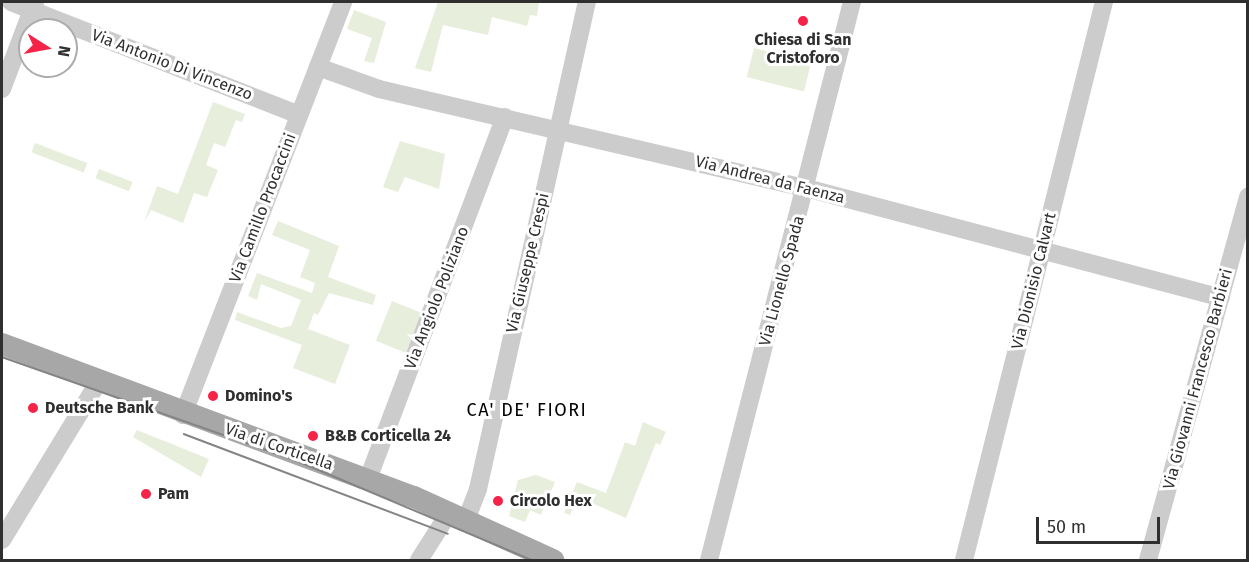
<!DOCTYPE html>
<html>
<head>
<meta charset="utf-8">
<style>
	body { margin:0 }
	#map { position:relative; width:1249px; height:562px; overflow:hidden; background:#fff; font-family:"Fira Sans",sans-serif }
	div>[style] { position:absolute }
	.green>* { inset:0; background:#e7eedc; transform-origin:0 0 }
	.minor>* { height:18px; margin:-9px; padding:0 9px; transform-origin:9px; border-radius:9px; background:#ccc }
	.major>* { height:22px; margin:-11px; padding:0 11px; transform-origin:11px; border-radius:11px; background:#a7a7a7 }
	.tram>* { height:1.5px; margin:-0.75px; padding:0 0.75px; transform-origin:0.75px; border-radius:0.75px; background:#848484 }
	.dots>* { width:16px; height:16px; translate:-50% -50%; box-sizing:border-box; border:3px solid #fff; border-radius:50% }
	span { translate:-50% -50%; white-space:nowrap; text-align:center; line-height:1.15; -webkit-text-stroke:6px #fff; paint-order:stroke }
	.poi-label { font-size:16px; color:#2f2f2f; font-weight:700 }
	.left { translate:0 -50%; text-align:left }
	.street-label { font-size:16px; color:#2f2f2f }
	.neighbourhood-label { font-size:18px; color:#000; letter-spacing:1.5px }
	.frame { position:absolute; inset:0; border:3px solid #2f2f2f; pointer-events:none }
	.north { position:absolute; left:18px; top:18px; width:60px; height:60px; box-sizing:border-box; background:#fff; border:2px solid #acacac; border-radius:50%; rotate:101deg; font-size:16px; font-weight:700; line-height:24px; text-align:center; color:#2f2f2f }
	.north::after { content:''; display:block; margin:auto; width:21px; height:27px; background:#f52348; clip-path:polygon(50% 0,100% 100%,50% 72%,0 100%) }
	.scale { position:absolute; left:1036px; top:517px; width:124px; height:27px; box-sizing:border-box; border:3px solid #2f2f2f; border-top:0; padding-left:8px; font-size:18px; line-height:21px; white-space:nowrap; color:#2f2f2f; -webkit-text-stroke:4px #fff; paint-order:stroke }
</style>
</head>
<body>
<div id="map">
	<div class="green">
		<i style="clip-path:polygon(438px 2px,539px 2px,537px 16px,530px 15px,527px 26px,492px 17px,488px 35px,443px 25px,431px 72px,415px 68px)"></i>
		<i style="clip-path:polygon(354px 10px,386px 22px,374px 63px,364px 61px,372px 38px,347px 29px)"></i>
		<i style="left:754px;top:48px;width:59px;height:30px;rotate:14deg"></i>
		<i style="clip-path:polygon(213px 102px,245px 114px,242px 122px,236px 120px,225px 147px,214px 143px,206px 165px,218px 170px,207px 197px,194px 193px,183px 223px,151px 210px,144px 222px,157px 186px,178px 194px)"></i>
		<i style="clip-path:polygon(400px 141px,445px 154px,439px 189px,405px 177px,398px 192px,383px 187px)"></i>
		<i style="left:35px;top:143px;width:56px;height:10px;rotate:21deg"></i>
		<i style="left:99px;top:169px;width:36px;height:10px;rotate:21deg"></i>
		<i style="clip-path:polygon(278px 221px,339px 246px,328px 277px,376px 295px,373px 305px,329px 293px,318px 315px,314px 313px,308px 329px,350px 345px,335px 384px,293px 368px,302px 345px,235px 320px,237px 312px,281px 328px,291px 326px,301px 300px,261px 284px,257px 300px,248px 296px,257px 273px,312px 293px,315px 283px,300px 277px,310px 250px,272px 235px)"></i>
		<i style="left:392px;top:301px;width:32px;height:43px;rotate:22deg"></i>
		<i style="clip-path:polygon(643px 422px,666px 432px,660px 445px,656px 443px,626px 518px,578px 497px,570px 515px,564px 513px,577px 482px,606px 493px,625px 442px,635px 446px)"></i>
		<i style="clip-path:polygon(137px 430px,209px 459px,201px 477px,133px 437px)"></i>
		<i style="clip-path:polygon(536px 475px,555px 482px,541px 515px,530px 510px,525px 522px,509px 516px,518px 480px)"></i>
	</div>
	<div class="minor">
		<i style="left:11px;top:2px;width:309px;rotate:21.4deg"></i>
		<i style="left:318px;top:67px;width:65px;rotate:19.8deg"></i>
		<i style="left:379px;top:89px;width:438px;rotate:13.1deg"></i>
		<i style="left:806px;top:188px;width:429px;rotate:14.8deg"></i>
		<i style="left:2px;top:89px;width:93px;rotate:-69.2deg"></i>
		<i style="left:183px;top:415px;width:443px;rotate:-68.8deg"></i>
		<i style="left:368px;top:479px;width:387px;rotate:-69.3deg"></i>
		<i style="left:465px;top:523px;width:36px;rotate:-69deg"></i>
		<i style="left:478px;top:489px;width:499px;rotate:-77.4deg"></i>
		<i style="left:2px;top:540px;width:186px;rotate:-58.6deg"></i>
		<i style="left:419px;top:560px;width:52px;rotate:-57.5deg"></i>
		<i style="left:709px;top:560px;width:576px;rotate:-75.63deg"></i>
		<i style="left:964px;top:560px;width:575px;rotate:-75.92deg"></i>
		<i style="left:1148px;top:560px;width:377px;rotate:-74.6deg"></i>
	</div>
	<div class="major">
		<i style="left:2px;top:344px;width:439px;rotate:20.4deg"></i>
		<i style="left:414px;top:497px;width:153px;rotate:24.4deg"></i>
	</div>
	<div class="tram">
		<i style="left:2px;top:357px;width:311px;rotate:19.4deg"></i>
		<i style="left:295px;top:460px;width:257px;rotate:22.9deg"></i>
		<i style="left:184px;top:434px;width:282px;rotate:20.7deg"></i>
	</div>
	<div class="dots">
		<i style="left:803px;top:21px;background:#f52348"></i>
		<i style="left:213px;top:396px;background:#f52348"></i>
		<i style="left:33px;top:408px;background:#f52348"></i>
		<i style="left:313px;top:436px;background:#f52348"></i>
		<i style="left:146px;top:494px;background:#f52348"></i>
		<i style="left:498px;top:501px;background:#f52348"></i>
	</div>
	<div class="poi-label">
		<span style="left:803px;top:49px">Chiesa di San<br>Cristoforo</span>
		<span class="left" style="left:225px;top:396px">Domino's</span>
		<span class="left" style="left:45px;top:408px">Deutsche Bank</span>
		<span class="left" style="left:325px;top:436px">B&amp;B Corticella 24</span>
		<span class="left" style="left:158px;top:494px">Pam</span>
		<span class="left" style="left:510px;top:501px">Circolo Hex</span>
	</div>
	<div class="street-label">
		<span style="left:172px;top:65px;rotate:21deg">Via Antonio Di Vincenzo</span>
		<span style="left:770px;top:180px;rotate:14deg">Via Andrea da Faenza</span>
		<span style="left:263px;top:208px;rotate:-69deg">Via Camillo Procaccini</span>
		<span style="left:528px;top:263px;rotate:-77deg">Via Giuseppe Crespi</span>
		<span style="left:782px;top:281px;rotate:-75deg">Via Lionello Spada</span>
		<span style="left:1034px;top:281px;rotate:-76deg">Via Dionisio Calvart</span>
		<span style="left:437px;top:298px;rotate:-69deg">Via Angiolo Poliziano</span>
		<span style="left:1198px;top:379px;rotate:-75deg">Via Giovanni Francesco Barbieri</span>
		<span style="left:279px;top:447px;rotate:19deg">Via di Corticella</span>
	</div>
	<div class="neighbourhood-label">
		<span style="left:527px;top:410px">CA' DE' FIORI</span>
	</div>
	<div class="frame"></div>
	<div class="north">N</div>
	<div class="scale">50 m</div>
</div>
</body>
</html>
